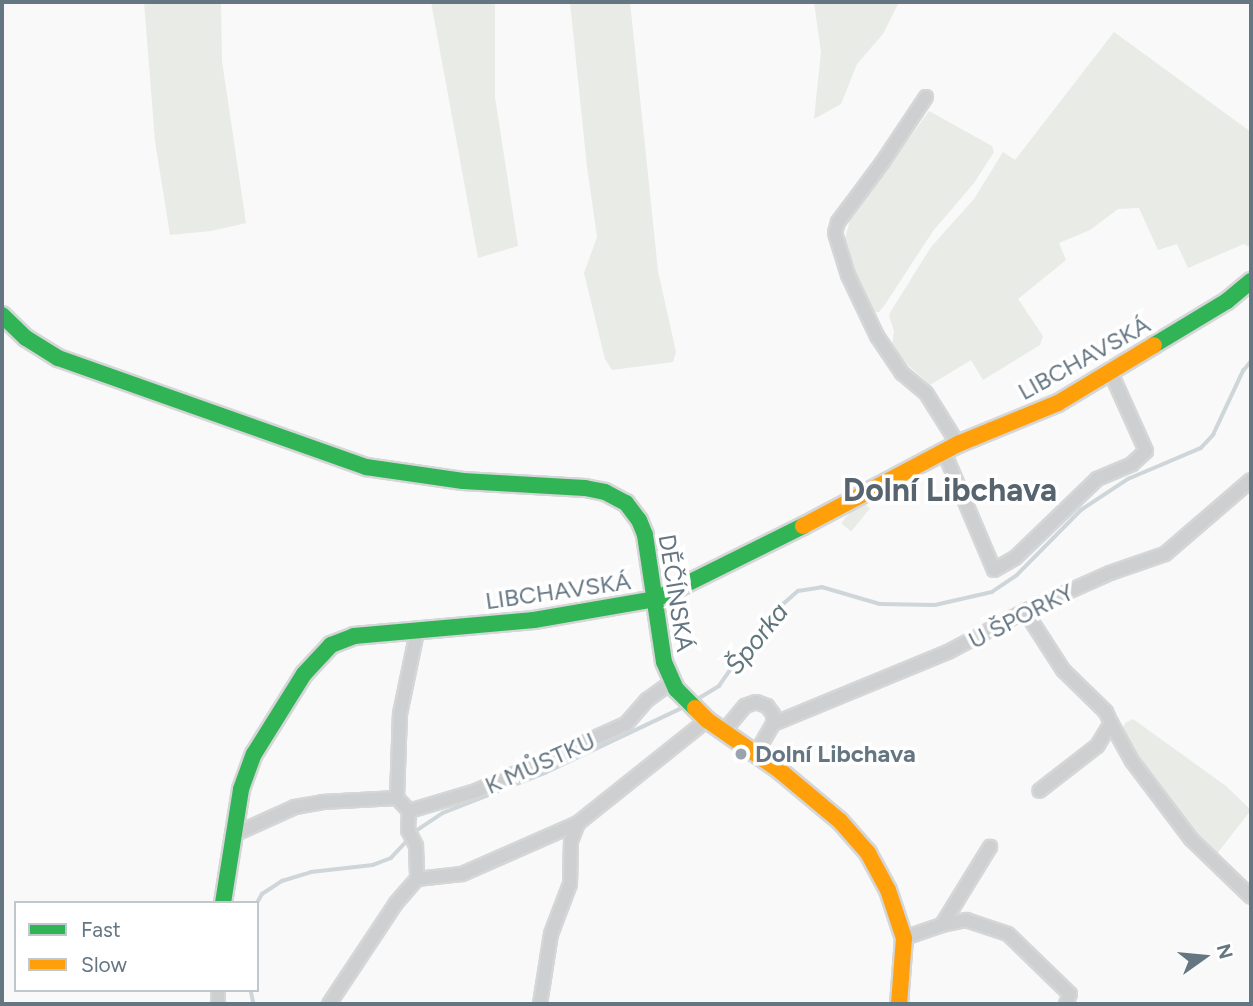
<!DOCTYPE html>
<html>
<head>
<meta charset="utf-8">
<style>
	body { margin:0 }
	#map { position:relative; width:1253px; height:1006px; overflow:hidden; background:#f9f9f9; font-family:Figtree,sans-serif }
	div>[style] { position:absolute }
	.green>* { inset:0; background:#e8ebe6; transform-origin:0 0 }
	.stream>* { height:3.5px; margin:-1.75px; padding:0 1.75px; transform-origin:1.75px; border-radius:1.75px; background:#ced6d9 }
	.roads { filter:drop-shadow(2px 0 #d5d6d7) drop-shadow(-2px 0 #d5d6d7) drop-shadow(0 2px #d5d6d7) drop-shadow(0 -2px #d5d6d7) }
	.street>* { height:12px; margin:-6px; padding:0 6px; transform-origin:6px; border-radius:6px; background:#cecfd0 }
	.fast>* { height:16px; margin:-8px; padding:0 8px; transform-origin:8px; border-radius:8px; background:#30b455 }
	.slow>* { height:16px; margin:-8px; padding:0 8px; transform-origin:8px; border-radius:8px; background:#ff9f0a }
	.dots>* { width:19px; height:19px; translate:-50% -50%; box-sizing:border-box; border:4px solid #fff; border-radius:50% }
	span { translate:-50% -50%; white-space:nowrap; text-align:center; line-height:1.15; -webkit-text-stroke:7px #fff; paint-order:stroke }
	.street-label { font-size:24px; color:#657683 }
	.poi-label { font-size:24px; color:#657683; font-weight:700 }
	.left { translate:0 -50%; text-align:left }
	.water-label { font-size:26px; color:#60757c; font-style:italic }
	.district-label { font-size:32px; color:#57646e; font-weight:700 }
	.frame { position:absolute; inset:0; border:4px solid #657683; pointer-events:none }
	.legend { position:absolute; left:14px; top:901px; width:245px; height:91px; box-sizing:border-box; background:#fff; border:2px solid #c1c8cd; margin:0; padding:9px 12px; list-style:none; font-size:21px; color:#657683 }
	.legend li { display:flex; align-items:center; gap:14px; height:35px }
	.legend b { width:35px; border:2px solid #c1c8cd }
	.north { position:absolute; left:1169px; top:922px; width:70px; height:70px; -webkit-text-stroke:5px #fff; paint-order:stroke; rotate:75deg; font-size:19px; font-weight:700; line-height:28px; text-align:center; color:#657683 }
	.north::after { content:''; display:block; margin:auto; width:24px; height:32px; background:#657683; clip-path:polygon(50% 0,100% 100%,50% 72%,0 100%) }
</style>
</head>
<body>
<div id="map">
	<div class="green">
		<i style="clip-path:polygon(144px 2px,221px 2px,222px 61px,246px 223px,211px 231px,170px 235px,155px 141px)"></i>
		<i style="clip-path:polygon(431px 2px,495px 2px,495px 97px,518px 246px,478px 258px)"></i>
		<i style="clip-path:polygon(570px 2px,630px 2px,658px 271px,676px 352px,673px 362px,612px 370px,605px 359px,584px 273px,597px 237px,587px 167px)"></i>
		<i style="clip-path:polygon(814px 2px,899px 2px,883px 34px,857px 64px,841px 104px,814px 119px,821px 52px)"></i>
		<i style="clip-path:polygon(1114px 32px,1251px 132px,1251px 248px,1244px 244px,1188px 268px,1177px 244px,1158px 250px,1139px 208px,1118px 209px,1090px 230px,1059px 243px,1066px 260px,1018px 299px,1043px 336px,1040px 345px,983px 380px,971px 360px,930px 385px,899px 357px,892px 345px,894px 331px,889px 316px,891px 311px,931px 247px,974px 199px,1003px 152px,1015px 160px)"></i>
		<i style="clip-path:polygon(929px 111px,992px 146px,994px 152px,974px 183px,933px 231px,884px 306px,879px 312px,872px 313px,851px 268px,844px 242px,850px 220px)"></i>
		<i style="left:860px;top:500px;width:13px;height:30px;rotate:39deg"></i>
		<i style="clip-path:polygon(1133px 719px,1226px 786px,1251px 810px,1216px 855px,1197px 836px,1130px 752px,1121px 732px,1125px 723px)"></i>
	</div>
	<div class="stream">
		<i style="left:696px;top:700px;width:27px;rotate:-31deg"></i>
		<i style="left:719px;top:686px;width:80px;rotate:-55.1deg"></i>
		<i style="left:765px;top:620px;width:44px;rotate:-41.3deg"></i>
		<i style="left:798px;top:591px;width:24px;rotate:-9deg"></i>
		<i style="left:822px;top:587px;width:60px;rotate:16.3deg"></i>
		<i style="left:880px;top:604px;width:55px;rotate:1deg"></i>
		<i style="left:935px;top:605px;width:58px;rotate:-12.8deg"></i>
		<i style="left:992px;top:592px;width:30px;rotate:-34deg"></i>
		<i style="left:1017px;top:575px;width:91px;rotate:-45.4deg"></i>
		<i style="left:1081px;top:510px;width:56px;rotate:-33.4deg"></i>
		<i style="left:1128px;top:479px;width:79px;rotate:-23deg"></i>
		<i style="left:1201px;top:448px;width:18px;rotate:-47deg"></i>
		<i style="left:1213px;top:435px;width:71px;rotate:-64.9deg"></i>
		<i style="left:1243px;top:371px;width:13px;rotate:-51deg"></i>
		<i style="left:257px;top:903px;width:10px;rotate:-61deg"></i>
		<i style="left:262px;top:894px;width:24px;rotate:-33deg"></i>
		<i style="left:282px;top:881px;width:30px;rotate:-17deg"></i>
		<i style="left:311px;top:872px;width:62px;rotate:-6.4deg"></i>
		<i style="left:373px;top:865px;width:19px;rotate:-21deg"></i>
		<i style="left:391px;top:858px;width:37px;rotate:-47deg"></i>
		<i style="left:416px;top:831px;width:32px;rotate:-34deg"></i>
		<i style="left:443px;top:813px;width:110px;rotate:-21.4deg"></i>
		<i style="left:545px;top:773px;width:156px;rotate:-25.4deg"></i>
		<i style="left:251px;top:990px;width:14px;rotate:78deg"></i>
	</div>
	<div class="roads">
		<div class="street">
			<i style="left:926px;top:97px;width:79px;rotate:123.7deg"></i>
			<i style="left:882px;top:163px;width:74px;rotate:126.7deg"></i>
			<i style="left:838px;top:222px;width:11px;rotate:105deg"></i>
			<i style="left:835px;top:233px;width:44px;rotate:72.8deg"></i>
			<i style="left:848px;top:275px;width:68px;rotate:64.6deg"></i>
			<i style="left:877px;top:336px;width:45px;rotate:56deg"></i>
			<i style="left:902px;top:373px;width:31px;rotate:40deg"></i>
			<i style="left:926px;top:393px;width:60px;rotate:57.9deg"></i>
			<i style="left:944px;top:452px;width:128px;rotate:67deg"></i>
			<i style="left:994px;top:570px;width:24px;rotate:-30deg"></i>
			<i style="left:1015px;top:558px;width:114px;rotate:-43.9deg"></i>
			<i style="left:1097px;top:479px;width:38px;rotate:-23deg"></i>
			<i style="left:1132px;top:464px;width:19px;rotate:-43deg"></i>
			<i style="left:1146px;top:451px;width:85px;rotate:-114.2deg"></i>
			<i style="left:1025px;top:611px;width:70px;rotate:57.2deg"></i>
			<i style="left:1063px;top:670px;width:60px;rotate:44.3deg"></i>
			<i style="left:1106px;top:712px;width:12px;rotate:66deg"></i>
			<i style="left:1111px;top:723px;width:27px;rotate:121deg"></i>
			<i style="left:1097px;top:746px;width:73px;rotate:142.2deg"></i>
			<i style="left:1111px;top:723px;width:43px;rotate:61.1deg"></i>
			<i style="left:1132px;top:761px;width:98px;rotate:52.9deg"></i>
			<i style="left:1191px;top:839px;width:83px;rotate:44deg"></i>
			<i style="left:773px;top:724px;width:189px;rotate:-22.4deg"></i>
			<i style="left:948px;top:652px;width:87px;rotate:-28deg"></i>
			<i style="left:1025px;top:611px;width:93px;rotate:-24.1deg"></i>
			<i style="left:1110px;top:573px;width:58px;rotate:-19.1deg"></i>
			<i style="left:1165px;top:554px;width:113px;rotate:-40.7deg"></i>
			<i style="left:724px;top:731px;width:33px;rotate:-50deg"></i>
			<i style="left:745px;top:706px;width:12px;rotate:-20deg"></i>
			<i style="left:756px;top:702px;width:12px;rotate:20deg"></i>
			<i style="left:767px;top:706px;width:10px;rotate:53deg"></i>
			<i style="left:773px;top:714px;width:10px;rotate:90deg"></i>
			<i style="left:773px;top:724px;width:34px;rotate:120deg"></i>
			<i style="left:397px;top:798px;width:84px;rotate:-88deg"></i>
			<i style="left:400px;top:714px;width:84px;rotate:-78.3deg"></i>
			<i style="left:409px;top:811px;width:19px;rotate:93deg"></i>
			<i style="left:408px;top:830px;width:18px;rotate:63deg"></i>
			<i style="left:416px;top:846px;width:33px;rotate:88deg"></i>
			<i style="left:233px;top:835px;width:68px;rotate:-24.3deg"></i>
			<i style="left:295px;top:807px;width:27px;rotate:-10deg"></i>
			<i style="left:322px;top:802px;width:75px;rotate:-3.1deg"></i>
			<i style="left:397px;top:798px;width:18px;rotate:47deg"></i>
			<i style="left:409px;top:811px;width:70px;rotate:-16.6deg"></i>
			<i style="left:476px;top:791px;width:164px;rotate:-24.1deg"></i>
			<i style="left:626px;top:724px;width:32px;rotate:-49deg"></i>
			<i style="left:647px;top:700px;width:31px;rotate:-36deg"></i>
			<i style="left:942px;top:925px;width:25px;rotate:-12deg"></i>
			<i style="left:966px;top:920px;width:44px;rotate:18.4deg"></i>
			<i style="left:1008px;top:934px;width:86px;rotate:44.1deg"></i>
			<i style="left:1070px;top:994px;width:11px;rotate:112deg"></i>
			<i style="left:904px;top:938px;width:40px;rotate:-18.9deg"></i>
			<i style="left:942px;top:925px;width:92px;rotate:-58.4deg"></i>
			<i style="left:218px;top:990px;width:14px;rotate:90deg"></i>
			<i style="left:329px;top:1004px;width:121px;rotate:-56.4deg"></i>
			<i style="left:396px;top:903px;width:32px;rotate:-49deg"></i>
			<i style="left:417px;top:879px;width:45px;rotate:-6.3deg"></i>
			<i style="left:462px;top:874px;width:127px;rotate:-23.7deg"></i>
			<i style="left:578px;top:823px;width:165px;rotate:-38.6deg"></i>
			<i style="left:540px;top:1004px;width:71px;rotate:-81.1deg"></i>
			<i style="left:551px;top:934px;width:53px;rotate:-69.2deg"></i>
			<i style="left:570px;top:884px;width:43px;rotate:-88.7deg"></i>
			<i style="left:571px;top:841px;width:19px;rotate:-69deg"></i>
		</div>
		<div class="fast">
			<i style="left:2px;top:315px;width:33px;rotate:44deg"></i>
			<i style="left:26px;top:338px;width:38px;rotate:32deg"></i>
			<i style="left:58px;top:358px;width:327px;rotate:19.5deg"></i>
			<i style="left:366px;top:467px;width:98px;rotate:8.2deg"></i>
			<i style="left:463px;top:481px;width:122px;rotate:3.3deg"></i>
			<i style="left:585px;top:488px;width:20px;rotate:11deg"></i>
			<i style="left:605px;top:492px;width:24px;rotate:28deg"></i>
			<i style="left:626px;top:503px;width:21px;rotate:53deg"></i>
			<i style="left:639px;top:520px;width:16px;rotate:68deg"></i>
			<i style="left:645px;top:535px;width:128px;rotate:81.5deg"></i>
			<i style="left:664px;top:662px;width:30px;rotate:66deg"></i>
			<i style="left:676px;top:689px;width:27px;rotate:45deg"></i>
			<i style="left:1154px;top:345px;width:85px;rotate:-31.1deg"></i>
			<i style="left:1227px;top:301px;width:31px;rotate:-40deg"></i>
			<i style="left:223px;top:903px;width:115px;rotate:-81deg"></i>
			<i style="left:241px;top:789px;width:37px;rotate:-70deg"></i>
			<i style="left:254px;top:754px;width:94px;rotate:-58deg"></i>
			<i style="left:304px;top:674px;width:40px;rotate:-47deg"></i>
			<i style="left:331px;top:645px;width:25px;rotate:-21deg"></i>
			<i style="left:354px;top:636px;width:181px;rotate:-5.1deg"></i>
			<i style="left:534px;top:620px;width:124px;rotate:-9.8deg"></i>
			<i style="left:656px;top:599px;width:164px;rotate:-26.4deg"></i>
		</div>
		<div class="slow">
			<i style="left:803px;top:526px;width:175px;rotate:-27.9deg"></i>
			<i style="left:958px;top:444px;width:108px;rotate:-22.3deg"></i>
			<i style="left:1058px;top:403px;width:112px;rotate:-31.1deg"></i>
			<i style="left:695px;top:708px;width:17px;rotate:45deg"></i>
			<i style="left:707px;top:720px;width:88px;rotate:34.8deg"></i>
			<i style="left:779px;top:770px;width:80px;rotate:39.9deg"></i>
			<i style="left:840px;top:821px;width:43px;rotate:48.8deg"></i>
			<i style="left:868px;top:853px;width:42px;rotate:61.6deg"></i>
			<i style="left:888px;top:890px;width:51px;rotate:71.6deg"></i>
			<i style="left:904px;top:938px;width:66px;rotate:94.3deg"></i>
		</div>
	</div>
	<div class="dots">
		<i style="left:741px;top:754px;background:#99a4ac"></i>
	</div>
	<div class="street-label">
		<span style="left:1084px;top:358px;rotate:-29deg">LIBCHAVSKÁ</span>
		<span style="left:558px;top:591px;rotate:-8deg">LIBCHAVSKÁ</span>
		<span style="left:676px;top:593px;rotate:81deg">DĚČÍNSKÁ</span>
		<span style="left:1021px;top:616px;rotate:-27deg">U ŠPORKY</span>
		<span style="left:540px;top:763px;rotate:-24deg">K MŮSTKU</span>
	</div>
	<div class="poi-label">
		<span class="left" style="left:755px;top:754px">Dolní Libchava</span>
	</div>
	<div class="water-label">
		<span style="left:757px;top:639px;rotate:-51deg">Šporka</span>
	</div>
	<div class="district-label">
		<span style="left:950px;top:490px">Dolní Libchava</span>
	</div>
	<div class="frame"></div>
	<ul class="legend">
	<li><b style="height:9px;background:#30b455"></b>Fast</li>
	<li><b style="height:9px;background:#ff9f0a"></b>Slow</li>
	</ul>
	<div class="north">N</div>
</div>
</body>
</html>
